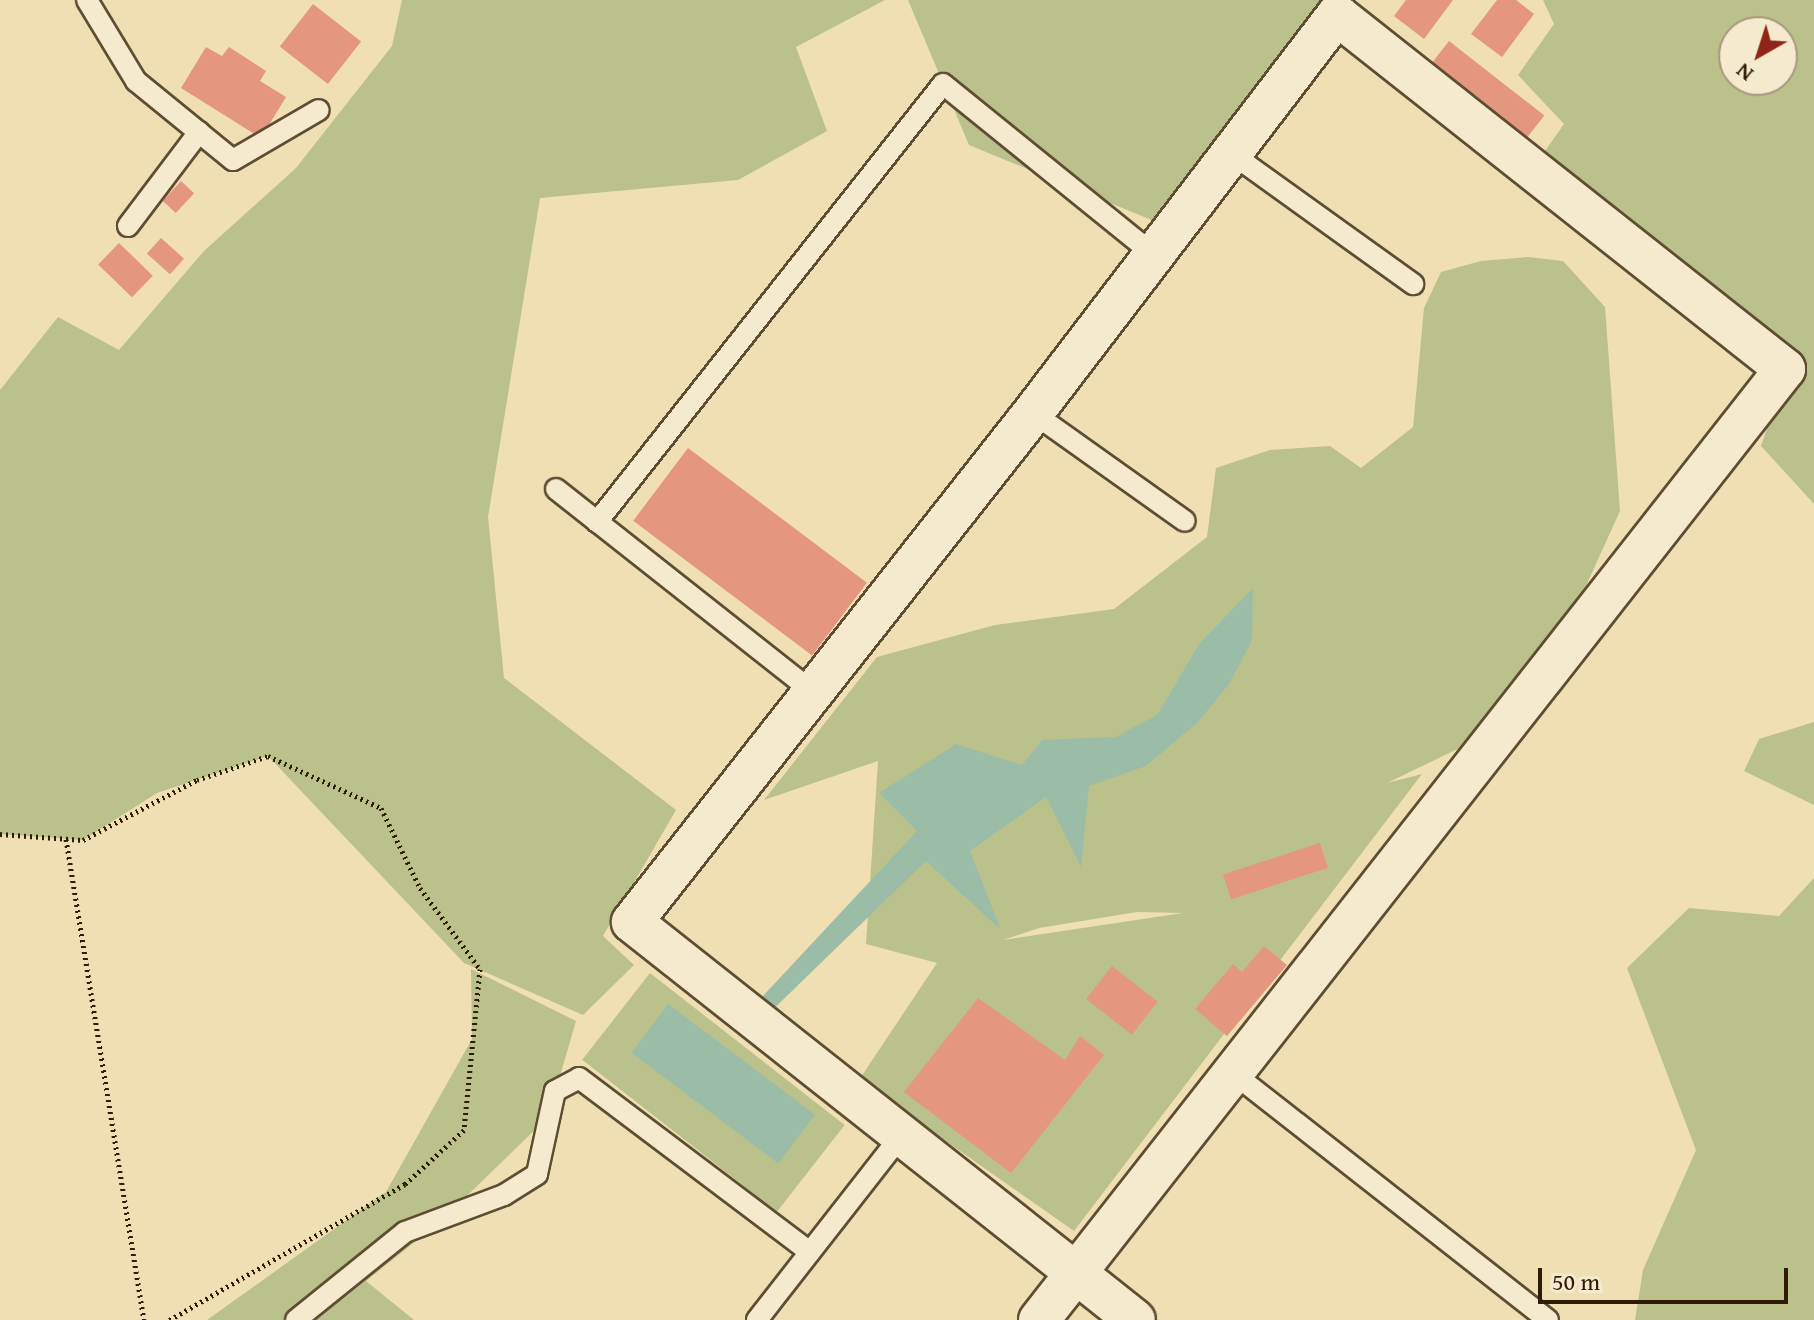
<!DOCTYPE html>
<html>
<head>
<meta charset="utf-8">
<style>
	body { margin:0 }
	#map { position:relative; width:1814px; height:1320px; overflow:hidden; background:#efdfb3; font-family:"Gentium Book Plus",serif }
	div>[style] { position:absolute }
	.green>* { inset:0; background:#bbc18b; transform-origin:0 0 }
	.water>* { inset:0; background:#9bbda7; transform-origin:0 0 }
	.building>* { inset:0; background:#e5967e; transform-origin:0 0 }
	.path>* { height:5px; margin-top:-2.5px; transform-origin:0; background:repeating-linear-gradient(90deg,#2f1c08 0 2px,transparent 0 6px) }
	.roads { filter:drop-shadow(2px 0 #5f4d33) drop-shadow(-2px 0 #5f4d33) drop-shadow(0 2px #5f4d33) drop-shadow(0 -2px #5f4d33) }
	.service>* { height:20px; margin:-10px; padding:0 10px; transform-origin:10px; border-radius:10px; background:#f5eace }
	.minor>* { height:40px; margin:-20px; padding:0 20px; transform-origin:20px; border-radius:20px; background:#f5eace }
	span { translate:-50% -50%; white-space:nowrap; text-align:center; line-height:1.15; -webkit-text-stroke:6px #f5eace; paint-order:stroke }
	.north { position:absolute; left:1718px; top:16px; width:80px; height:80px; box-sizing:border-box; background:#f5eace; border:2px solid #a6987f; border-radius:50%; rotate:219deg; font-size:22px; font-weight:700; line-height:32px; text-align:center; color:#2f1c08 }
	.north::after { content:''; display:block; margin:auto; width:28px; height:36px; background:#8f2418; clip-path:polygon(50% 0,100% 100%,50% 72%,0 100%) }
	.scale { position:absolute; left:1538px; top:1268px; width:250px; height:36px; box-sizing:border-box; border:4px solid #2f1c08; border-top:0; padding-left:10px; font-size:24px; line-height:28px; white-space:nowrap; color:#2f1c08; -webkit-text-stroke:6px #f5eace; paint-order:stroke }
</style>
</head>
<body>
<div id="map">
	<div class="green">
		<i style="clip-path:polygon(402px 0,885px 0,796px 47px,827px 131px,738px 180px,540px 198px,488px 517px,504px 678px,676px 810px,603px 936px,634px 965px,583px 1015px,464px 963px,268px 756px,157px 793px,83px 840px,0 834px,0 390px,58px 317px,119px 350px,204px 251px,296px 168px,392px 46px)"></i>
		<i style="clip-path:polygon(908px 0,1333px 0,1154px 221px,969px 145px)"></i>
		<i style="clip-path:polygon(evenodd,1543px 0,1814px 0,1814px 504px,1761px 446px,1789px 363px,1536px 164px,1564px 124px,1518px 75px,1554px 24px,1543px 0,1734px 32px,1782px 32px,1782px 80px,1734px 80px,1734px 32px)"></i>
		<i style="clip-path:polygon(evenodd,1528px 257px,1563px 261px,1605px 307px,1620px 511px,1585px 588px,1470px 743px,1387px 783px,1422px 774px,1074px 1231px,859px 1080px,937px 963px,866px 944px,878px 761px,764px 800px,877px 657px,995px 625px,1114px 609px,1207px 537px,1216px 468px,1270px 450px,1330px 446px,1361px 468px,1413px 427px,1424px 308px,1441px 272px,1481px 261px,1528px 257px,1137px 912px,1183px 913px,1003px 940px,1039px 928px,1137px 912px)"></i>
		<i style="clip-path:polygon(1814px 722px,1814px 805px,1744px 771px,1759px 739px)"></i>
		<i style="clip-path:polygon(1814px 878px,1814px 1320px,1635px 1320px,1643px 1270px,1696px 1150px,1627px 968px,1689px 908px,1779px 916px)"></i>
		<i style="clip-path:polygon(471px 969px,576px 1021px,548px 1117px,441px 1221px,366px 1281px,414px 1320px,207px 1320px,386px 1192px,472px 1039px)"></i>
		<i style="left:650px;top:973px;width:247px;height:110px;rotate:38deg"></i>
	</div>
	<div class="water">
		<i style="clip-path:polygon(1253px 588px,1252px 641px,1229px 684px,1198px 722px,1146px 766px,1089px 786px,1081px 867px,1046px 797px,970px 851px,1001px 930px,926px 861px,759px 1023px,747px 1013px,917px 831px,879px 793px,956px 744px,1022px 765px,1042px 740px,1116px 737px,1158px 714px,1199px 644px)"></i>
		<i style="left:668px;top:1004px;width:184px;height:61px;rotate:37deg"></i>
	</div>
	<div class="building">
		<i style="clip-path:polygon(1406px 0,1453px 0,1424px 39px,1394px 16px)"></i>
		<i style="clip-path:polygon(1497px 0,1516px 0,1534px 14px,1502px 57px,1471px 34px)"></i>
		<i style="left:313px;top:4px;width:61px;height:54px;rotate:38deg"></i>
		<i style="left:1449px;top:41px;width:121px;height:32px;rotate:38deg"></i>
		<i style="clip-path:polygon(206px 47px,222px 56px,229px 47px,266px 71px,260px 81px,286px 97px,261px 138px,181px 88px)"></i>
		<i style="left:181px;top:181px;width:18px;height:27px;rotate:43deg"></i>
		<i style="left:161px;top:238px;width:31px;height:21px;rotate:42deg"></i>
		<i style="left:119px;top:243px;width:47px;height:30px;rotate:44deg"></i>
		<i style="left:688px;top:448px;width:224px;height:91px;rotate:37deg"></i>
		<i style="left:1320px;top:843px;width:26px;height:102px;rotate:72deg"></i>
		<i style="clip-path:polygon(1264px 946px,1287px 965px,1227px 1036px,1195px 1009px,1233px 964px,1242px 972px)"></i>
		<i style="left:1112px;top:966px;width:58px;height:42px;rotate:38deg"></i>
		<i style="clip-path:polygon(978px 998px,1065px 1060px,1080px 1036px,1104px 1055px,1011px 1173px,904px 1092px)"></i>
	</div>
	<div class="path">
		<i style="left:0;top:834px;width:83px;rotate:4.1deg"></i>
		<i style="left:83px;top:840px;width:129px;rotate:-27.8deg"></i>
		<i style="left:197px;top:780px;width:75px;rotate:-18.7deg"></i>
		<i style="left:268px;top:756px;width:124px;rotate:24.7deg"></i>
		<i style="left:381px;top:808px;width:89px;rotate:64deg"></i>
		<i style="left:420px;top:888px;width:101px;rotate:53.5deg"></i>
		<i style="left:480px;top:969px;width:162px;rotate:95.7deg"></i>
		<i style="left:464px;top:1130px;width:80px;rotate:137.5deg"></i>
		<i style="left:405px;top:1184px;width:272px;rotate:150deg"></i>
		<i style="left:66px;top:839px;width:487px;rotate:80.8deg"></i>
	</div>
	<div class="roads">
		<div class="service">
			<i style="left:87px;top:0;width:95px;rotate:58.8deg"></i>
			<i style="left:136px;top:81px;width:125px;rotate:39.2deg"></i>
			<i style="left:233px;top:160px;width:99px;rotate:-30.2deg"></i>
			<i style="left:1233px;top:148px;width:21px;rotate:51deg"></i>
			<i style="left:1246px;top:164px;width:206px;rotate:35.7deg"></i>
			<i style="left:128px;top:226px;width:118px;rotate:-52.9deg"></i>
			<i style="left:1033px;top:413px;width:186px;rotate:35.4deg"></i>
			<i style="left:556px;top:489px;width:326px;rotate:38.3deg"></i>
			<i style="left:597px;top:522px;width:558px;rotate:-51.69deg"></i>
			<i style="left:943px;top:84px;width:269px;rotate:39deg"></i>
			<i style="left:1233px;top:1073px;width:400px;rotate:38.1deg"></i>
			<i style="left:296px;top:1320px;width:140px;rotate:-38.9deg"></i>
			<i style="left:405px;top:1232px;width:106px;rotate:-20.5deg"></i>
			<i style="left:504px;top:1195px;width:39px;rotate:-32deg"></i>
			<i style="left:537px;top:1174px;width:85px;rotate:-77.8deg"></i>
			<i style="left:555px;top:1091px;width:27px;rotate:-28deg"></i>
			<i style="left:579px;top:1078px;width:289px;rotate:37deg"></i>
			<i style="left:757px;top:1320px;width:234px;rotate:-52deg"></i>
		</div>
		<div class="minor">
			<i style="left:1337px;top:15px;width:571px;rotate:38.32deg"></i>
			<i style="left:1785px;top:369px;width:1149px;rotate:128.11deg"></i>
			<i style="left:1076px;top:1273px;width:566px;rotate:-141.67deg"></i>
			<i style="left:632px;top:922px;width:648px;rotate:-51.77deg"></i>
			<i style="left:1033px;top:413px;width:501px;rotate:-52.63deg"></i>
			<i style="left:1039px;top:1320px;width:60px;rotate:-51.8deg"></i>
			<i style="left:1076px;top:1273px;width:75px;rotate:38.5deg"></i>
		</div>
	</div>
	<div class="north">N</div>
	<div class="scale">50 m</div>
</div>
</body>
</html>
